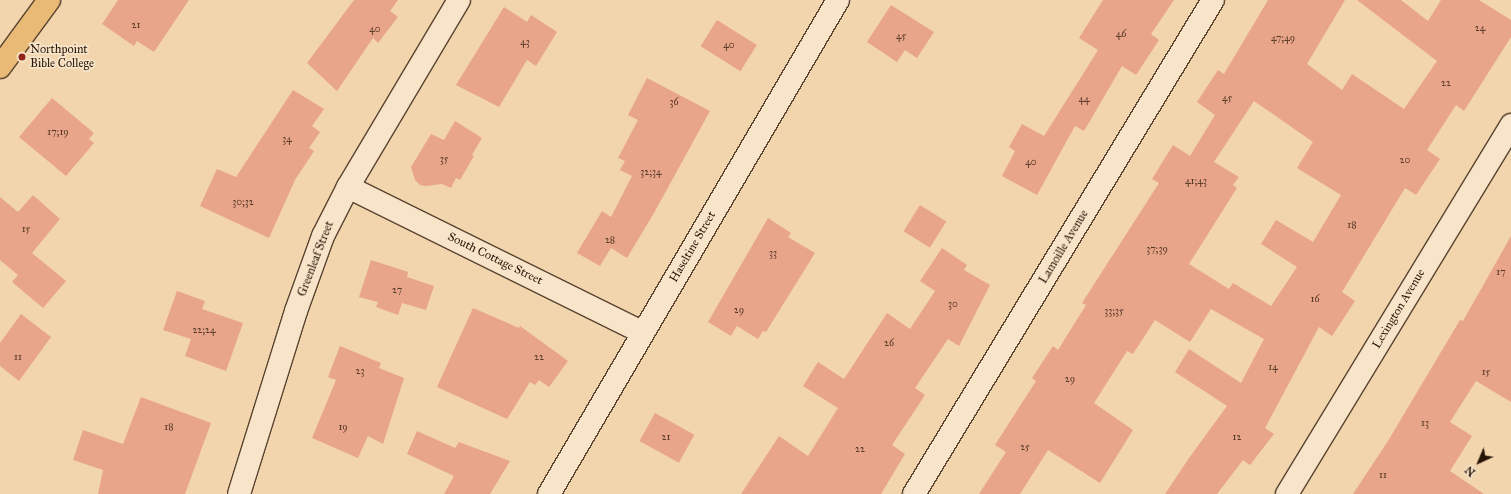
<!DOCTYPE html>
<html>
<head>
<meta charset="utf-8">
<style>
	body { margin:0 }
	#map { position:relative; width:1511px; height:494px; overflow:hidden; background:#f2d5ac; font-family:"IM FELL Great Primer",serif }
	div>[style] { position:absolute }
	.building>* { inset:0; background:#e8a589; transform-origin:0 0 }
	.roads { filter:drop-shadow(1px 0 #594430) drop-shadow(-1px 0 #594430) drop-shadow(0 1px #594430) drop-shadow(0 -1px #594430) }
	.minor>* { height:22px; margin:-11px; padding:0 11px; transform-origin:11px; border-radius:11px; background:#f7e4c9 }
	.major>* { height:22px; margin:-11px; padding:0 11px; transform-origin:11px; border-radius:11px; background:#e9ba76 }
	.dots>* { width:11px; height:11px; translate:-50% -50%; box-sizing:border-box; border:2px solid #f7e4c9; border-radius:50% }
	span { translate:-50% -50%; white-space:nowrap; text-align:center; line-height:1.15; -webkit-text-stroke:3.5px #f7e4c9; paint-order:stroke }
	.number-label { font-size:10px; color:#563827 }
	.number-label span { -webkit-text-stroke-width:0 }
	.poi-label { font-size:12px; color:#261406 }
	.left { translate:0 -50%; text-align:left }
	.street-label { font-size:12px; color:#261406 }
	.north { position:absolute; left:1459px; top:442px; width:40px; height:40px; -webkit-text-stroke:3px #f7e4c9; paint-order:stroke; rotate:224deg; font-size:11px; font-weight:700; line-height:16px; text-align:center; color:#261406 }
	.north::after { content:''; display:block; margin:auto; width:14px; height:18px; background:#261406; clip-path:polygon(50% 0,100% 100%,50% 72%,0 100%) }
</style>
</head>
<body>
<div id="map">
	<div class="building">
		<i style="clip-path:polygon(118px 0,189px 0,154px 52px,137px 41px,134px 46px,102px 24px)"></i>
		<i style="clip-path:polygon(354px 0,398px 0,390px 11px,398px 17px,378px 43px,373px 38px,337px 91px,307px 63px)"></i>
		<i style="clip-path:polygon(1103px 0,1174px 0,1151px 34px,1159px 40px,1136px 75px,1122px 66px,1084px 131px,1075px 126px,1037px 195px,1002px 176px,1015px 151px,1009px 147px,1022px 124px,1044px 136px,1098px 50px,1079px 38px)"></i>
		<i style="clip-path:polygon(evenodd,1268px 0,1345px 0,1307px 64px,1342px 90px,1352px 74px,1404px 109px,1437px 61px,1357px 0,1401px 0,1428px 21px,1441px 0,1479px 0,1511px 20px,1511px 37px,1464px 111px,1456px 105px,1427px 150px,1440px 159px,1416px 195px,1405px 188px,1342px 292px,1355px 301px,1332px 336px,1319px 327px,1265px 428px,1274px 434px,1250px 465px,1243px 460px,1217px 494px,1165px 494px,1189px 458px,1227px 406px,1175px 372px,1189px 349px,1241px 383px,1264px 339px,1211px 309px,1190px 342px,1155px 320px,1133px 354px,1127px 351px,1094px 403px,1133px 430px,1100px 483px,1048px 450px,1020px 494px,979px 494px,1006px 452px,995px 445px,1036px 381px,1032px 378px,1053px 346px,1058px 350px,1086px 305px,1082px 303px,1159px 183px,1152px 179px,1173px 145px,1190px 156px,1215px 115px,1197px 102px,1218px 70px,1224px 74px,1268px 0,1254px 101px,1313px 142px,1297px 168px,1341px 195px,1313px 242px,1276px 220px,1261px 244px,1297px 267px,1271px 306px,1233px 283px,1229px 289px,1189px 264px,1237px 188px,1233px 185px,1239px 177px,1214px 162px,1254px 101px)"></i>
		<i style="clip-path:polygon(891px 5px,934px 32px,917px 58px,905px 50px,897px 62px,867px 42px)"></i>
		<i style="clip-path:polygon(504px 7px,527px 22px,531px 15px,557px 32px,536px 66px,527px 60px,499px 107px,456px 85px)"></i>
		<i style="left:717px;top:20px;width:47px;height:31px;rotate:32deg"></i>
		<i style="clip-path:polygon(647px 78px,710px 111px,654px 213px,627px 258px,611px 248px,600px 266px,577px 253px,602px 211px,611px 217px,632px 176px,620px 170px,625px 161px,618px 158px,638px 120px,628px 115px)"></i>
		<i style="clip-path:polygon(293px 90px,324px 109px,312px 126px,320px 132px,309px 148px,314px 151px,295px 180px,269px 238px,200px 206px,217px 169px,236px 177px)"></i>
		<i style="clip-path:polygon(52px 98px,94px 133px,89px 139px,94px 143px,66px 176px,19px 137px)"></i>
		<i style="clip-path:polygon(455px 121px,482px 138px,472px 155px,474px 156px,460px 180px,456px 178px,451px 188px,442px 184px,426px 186px,420px 185px,415px 180px,411px 167px,431px 134px,444px 140px)"></i>
		<i style="clip-path:polygon(33px 195px,60px 219px,32px 253px,66px 281px,43px 308px,12px 282px,18px 275px,0 260px,0 197px,18px 212px)"></i>
		<i style="left:920px;top:205px;width:31px;height:31px;rotate:32deg"></i>
		<i style="clip-path:polygon(768px 218px,791px 233px,788px 237px,815px 253px,766px 332px,763px 331px,758px 339px,737px 326px,731px 336px,708px 322px)"></i>
		<i style="clip-path:polygon(1511px 236px,1511px 402px,1476px 381px,1450px 422px,1472px 436px,1450px 471px,1484px 494px,1353px 494px,1388px 441px,1460px 320px,1463px 321px)"></i>
		<i style="clip-path:polygon(942px 248px,967px 265px,964px 270px,990px 285px,959px 346px,948px 339px,915px 388px,925px 395px,892px 445px,905px 454px,881px 494px,741px 494px,779px 436px,808px 456px,838px 408px,803px 386px,818px 362px,844px 379px,887px 313px,910px 329px,935px 291px,920px 281px)"></i>
		<i style="clip-path:polygon(371px 260px,408px 272px,407px 277px,434px 286px,426px 310px,402px 303px,398px 315px,376px 307px,378px 302px,359px 297px)"></i>
		<i style="clip-path:polygon(177px 291px,205px 301px,202px 309px,243px 323px,226px 371px,185px 356px,191px 339px,163px 330px)"></i>
		<i style="clip-path:polygon(473px 308px,519px 328px,520px 326px,568px 361px,549px 387px,539px 380px,535px 385px,530px 382px,507px 419px,437px 387px)"></i>
		<i style="clip-path:polygon(21px 314px,51px 337px,19px 381px,0 366px,0 343px)"></i>
		<i style="clip-path:polygon(340px 346px,381px 363px,379px 368px,404px 378px,383px 444px,368px 436px,358px 458px,312px 438px,336px 380px,328px 377px)"></i>
		<i style="clip-path:polygon(141px 397px,211px 423px,185px 494px,98px 494px,103px 470px,73px 460px,83px 430px,123px 444px)"></i>
		<i style="left:655px;top:413px;width:45px;height:32px;rotate:29deg"></i>
		<i style="clip-path:polygon(417px 431px,455px 448px,459px 442px,510px 461px,490px 494px,444px 494px,454px 476px,407px 454px)"></i>
	</div>
	<div class="roads">
		<div class="minor">
			<i style="left:348px;top:187px;width:328px;rotate:26.3deg"></i>
			<i style="left:239px;top:494px;width:192px;rotate:-72.7deg"></i>
			<i style="left:296px;top:311px;width:80px;rotate:-70.2deg"></i>
			<i style="left:323px;top:236px;width:55px;rotate:-63deg"></i>
			<i style="left:348px;top:187px;width:217px;rotate:-59.3deg"></i>
			<i style="left:549px;top:494px;width:572px;rotate:-59.67deg"></i>
			<i style="left:914px;top:494px;width:577px;rotate:-58.82deg"></i>
			<i style="left:1287px;top:494px;width:432px;rotate:-58.7deg"></i>
		</div>
		<div class="major">
			<i style="left:0;top:67px;width:83px;rotate:-53.8deg"></i>
		</div>
	</div>
	<div class="dots">
		<i style="left:22px;top:57px;background:#8f2418"></i>
	</div>
	<div class="number-label">
		<span style="left:136px;top:26px">21</span>
		<span style="left:1480px;top:29px">24</span>
		<span style="left:375px;top:30px">40</span>
		<span style="left:1121px;top:35px">46</span>
		<span style="left:901px;top:37px">45</span>
		<span style="left:1283px;top:39px">47;49</span>
		<span style="left:525px;top:43px">43</span>
		<span style="left:729px;top:46px">40</span>
		<span style="left:1446px;top:84px">22</span>
		<span style="left:1227px;top:99px">45</span>
		<span style="left:1084px;top:100px">44</span>
		<span style="left:674px;top:103px">36</span>
		<span style="left:58px;top:133px">17;19</span>
		<span style="left:287px;top:140px">34</span>
		<span style="left:444px;top:160px">35</span>
		<span style="left:1405px;top:161px">20</span>
		<span style="left:1031px;top:163px">40</span>
		<span style="left:651px;top:173px">32;34</span>
		<span style="left:1196px;top:182px">41;43</span>
		<span style="left:243px;top:203px">30;32</span>
		<span style="left:1352px;top:226px">18</span>
		<span style="left:26px;top:230px">15</span>
		<span style="left:610px;top:241px">28</span>
		<span style="left:1157px;top:250px">37;39</span>
		<span style="left:773px;top:254px">33</span>
		<span style="left:1501px;top:273px">17</span>
		<span style="left:397px;top:291px">27</span>
		<span style="left:1315px;top:300px">16</span>
		<span style="left:953px;top:305px">30</span>
		<span style="left:739px;top:311px">29</span>
		<span style="left:1114px;top:312px">33;35</span>
		<span style="left:204px;top:331px">22;24</span>
		<span style="left:889px;top:344px">26</span>
		<span style="left:18px;top:358px">11</span>
		<span style="left:539px;top:358px">22</span>
		<span style="left:1273px;top:368px">14</span>
		<span style="left:360px;top:372px">23</span>
		<span style="left:1486px;top:373px">15</span>
		<span style="left:1070px;top:380px">29</span>
		<span style="left:1425px;top:424px">13</span>
		<span style="left:169px;top:428px">18</span>
		<span style="left:343px;top:428px">19</span>
		<span style="left:666px;top:438px">21</span>
		<span style="left:1237px;top:438px">12</span>
		<span style="left:1025px;top:448px">25</span>
		<span style="left:860px;top:450px">22</span>
		<span style="left:1383px;top:476px">11</span>
	</div>
	<div class="poi-label">
		<span class="left" style="left:30px;top:57px">Northpoint<br>Bible College</span>
	</div>
	<div class="street-label">
		<span style="left:693px;top:247px;rotate:-60deg">Haseltine Street</span>
		<span style="left:1064px;top:247px;rotate:-59deg">Lamoille Avenue</span>
		<span style="left:316px;top:259px;rotate:-69deg">Greenleaf Street</span>
		<span style="left:495px;top:259px;rotate:26deg">South Cottage Street</span>
		<span style="left:1399px;top:309px;rotate:-59deg">Lexington Avenue</span>
	</div>
	<div class="north">N</div>
</div>
</body>
</html>
